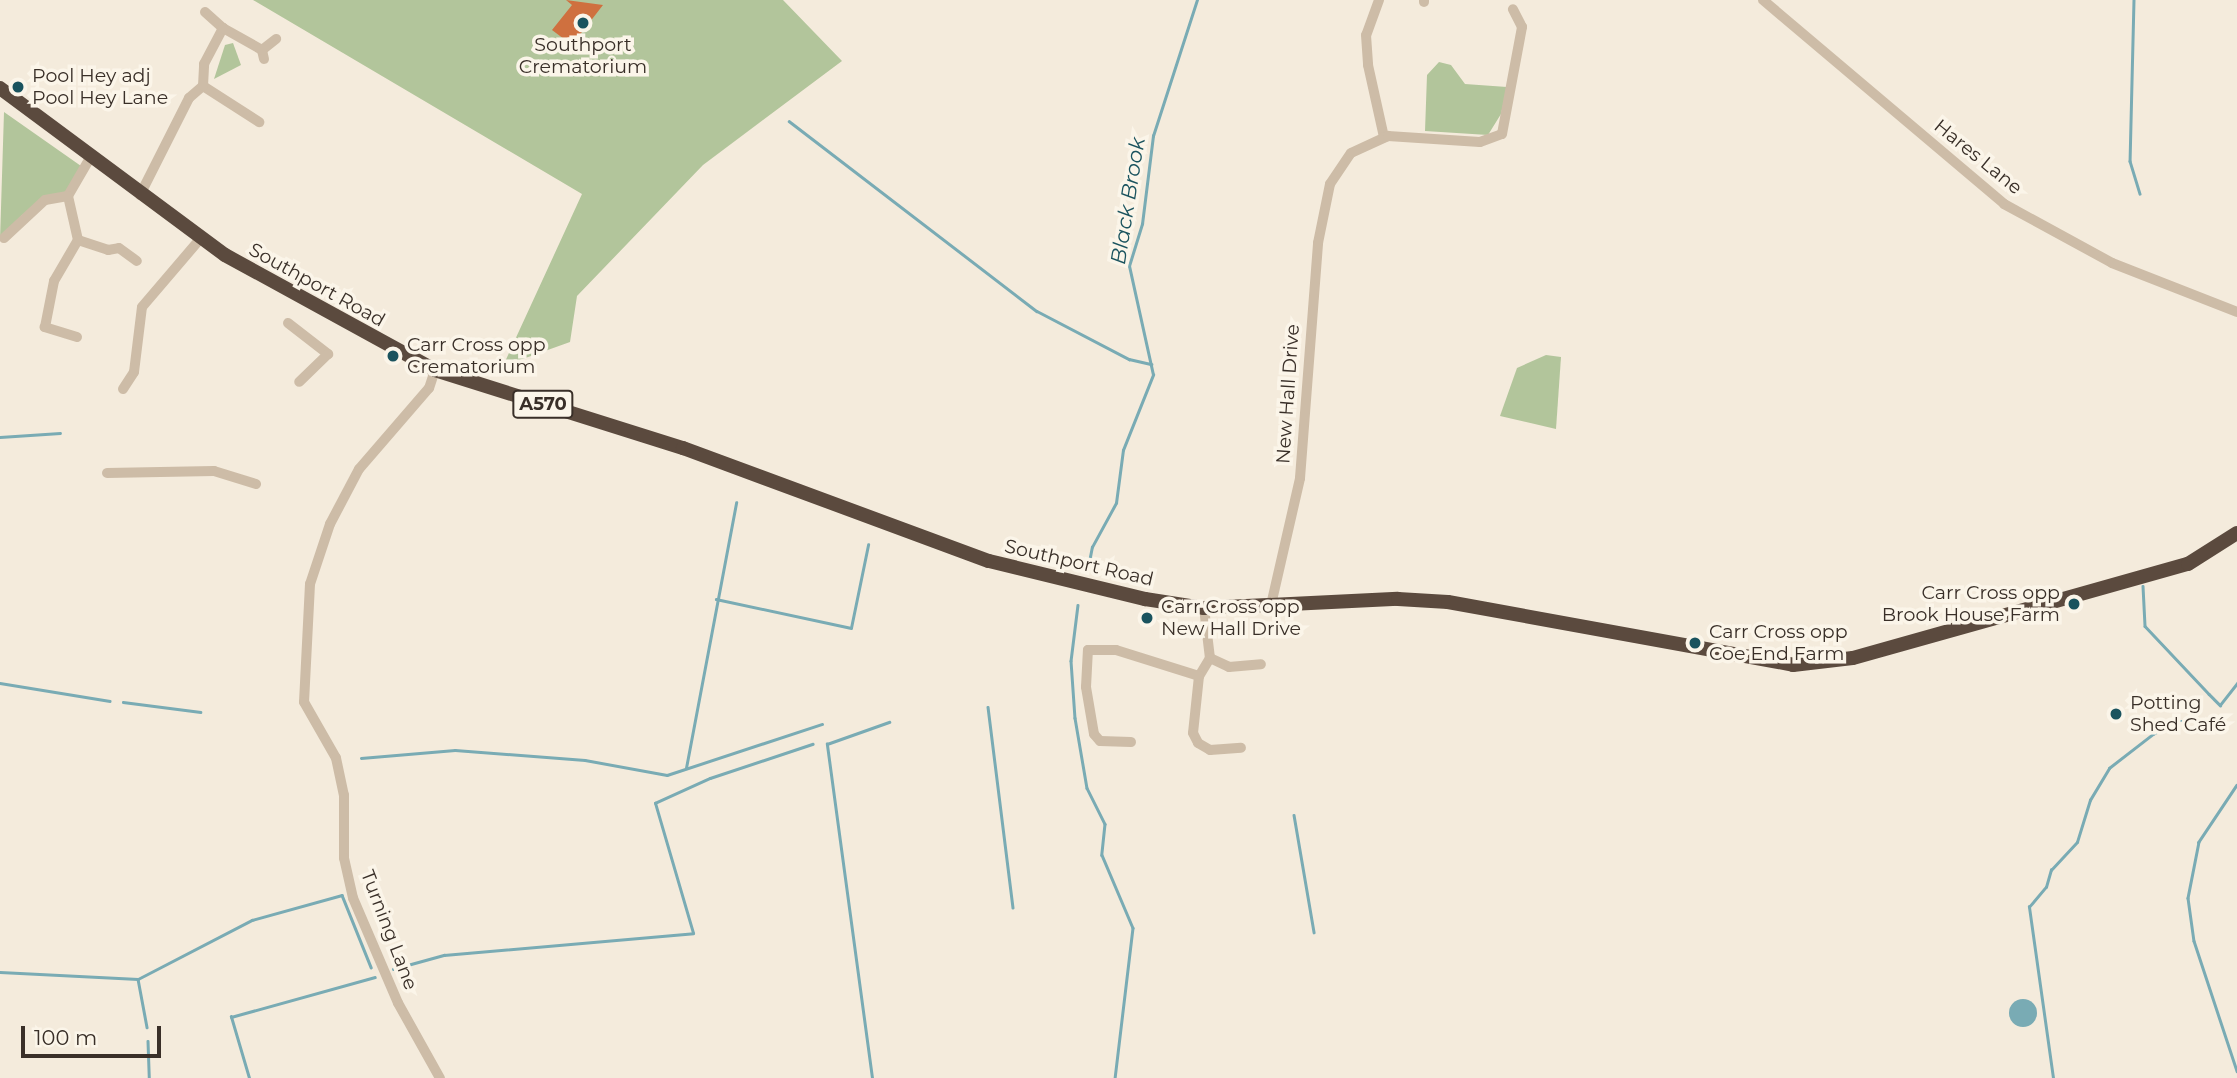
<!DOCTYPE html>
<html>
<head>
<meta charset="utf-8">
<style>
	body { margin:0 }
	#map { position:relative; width:2237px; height:1078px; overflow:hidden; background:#f4ebdc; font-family:Montserrat,sans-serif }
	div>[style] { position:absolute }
	.green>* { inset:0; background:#b2c59b }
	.water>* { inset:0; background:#79abb4 }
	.round { border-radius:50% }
	.stream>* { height:2.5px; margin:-1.25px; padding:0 1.25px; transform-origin:1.25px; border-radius:1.25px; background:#79abb4 }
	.building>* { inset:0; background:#cf703f }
	.minor>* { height:10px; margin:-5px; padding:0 5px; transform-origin:5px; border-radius:5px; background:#cdbca7 }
	.highway>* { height:14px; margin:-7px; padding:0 7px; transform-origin:7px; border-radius:7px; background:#5b4a3e }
	.dots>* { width:19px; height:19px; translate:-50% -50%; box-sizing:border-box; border:4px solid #fbf5e9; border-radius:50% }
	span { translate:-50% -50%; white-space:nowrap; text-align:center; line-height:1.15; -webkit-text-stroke:7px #fbf5e9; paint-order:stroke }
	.shield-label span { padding:2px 5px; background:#fbf5e9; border:2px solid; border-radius:5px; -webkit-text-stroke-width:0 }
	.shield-label { font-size:18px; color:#392f28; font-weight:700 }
	.poi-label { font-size:19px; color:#392f28 }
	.left { translate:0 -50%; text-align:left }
	.right { translate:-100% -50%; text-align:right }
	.street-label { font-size:19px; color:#392f28 }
	.water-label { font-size:21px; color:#1a535e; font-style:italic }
	.scale { position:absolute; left:21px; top:1026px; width:140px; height:32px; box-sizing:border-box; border:4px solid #392f28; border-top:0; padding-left:9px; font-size:21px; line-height:24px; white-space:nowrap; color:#392f28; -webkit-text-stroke:5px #fbf5e9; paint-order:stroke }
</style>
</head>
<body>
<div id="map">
	<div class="green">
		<i style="clip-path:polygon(253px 0,783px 0,842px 61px,703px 165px,577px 296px,570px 342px,503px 366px,582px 194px)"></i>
		<i style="clip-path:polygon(233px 43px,241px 65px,214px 79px,225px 45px)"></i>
		<i style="clip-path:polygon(1439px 62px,1451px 65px,1465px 84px,1507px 87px,1501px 114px,1488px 135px,1425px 131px,1427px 75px)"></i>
		<i style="clip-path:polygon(4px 112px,81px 166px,67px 193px,22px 215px,0 240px)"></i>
		<i style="clip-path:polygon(1546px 355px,1561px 357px,1556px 429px,1500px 416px,1517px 368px)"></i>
	</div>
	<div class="water">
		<i class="round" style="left:2009px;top:999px;width:28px;height:28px"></i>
	</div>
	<div class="stream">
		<i style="left:2134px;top:0;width:161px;rotate:91.4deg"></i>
		<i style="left:2130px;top:161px;width:34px;rotate:73deg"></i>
		<i style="left:789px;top:121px;width:312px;rotate:37.5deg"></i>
		<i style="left:1037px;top:311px;width:104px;rotate:27.6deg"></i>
		<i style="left:1129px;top:359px;width:23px;rotate:13deg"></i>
		<i style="left:0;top:437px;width:60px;rotate:-3.8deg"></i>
		<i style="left:1088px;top:567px;width:20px;rotate:-79deg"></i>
		<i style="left:1092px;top:547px;width:50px;rotate:-61.4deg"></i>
		<i style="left:1116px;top:503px;width:53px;rotate:-82.5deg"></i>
		<i style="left:1123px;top:450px;width:81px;rotate:-68.2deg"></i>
		<i style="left:1153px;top:375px;width:112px;rotate:-102.4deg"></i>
		<i style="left:1129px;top:266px;width:44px;rotate:-72.8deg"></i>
		<i style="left:1142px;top:224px;width:89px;rotate:-82.9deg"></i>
		<i style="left:1153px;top:136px;width:143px;rotate:-72.1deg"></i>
		<i style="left:2143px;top:586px;width:40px;rotate:87.1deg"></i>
		<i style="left:2145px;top:626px;width:93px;rotate:46.7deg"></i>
		<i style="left:2209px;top:694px;width:16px;rotate:45deg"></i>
		<i style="left:2220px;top:705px;width:28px;rotate:-52deg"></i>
		<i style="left:716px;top:599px;width:138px;rotate:12.1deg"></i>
		<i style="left:851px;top:628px;width:85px;rotate:-78.4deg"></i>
		<i style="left:1078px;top:605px;width:56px;rotate:97.1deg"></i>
		<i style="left:1071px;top:661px;width:57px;rotate:86deg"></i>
		<i style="left:1075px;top:718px;width:71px;rotate:80.3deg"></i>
		<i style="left:1087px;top:788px;width:40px;rotate:63.4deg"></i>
		<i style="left:1105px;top:824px;width:31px;rotate:96deg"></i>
		<i style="left:1102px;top:855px;width:79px;rotate:67deg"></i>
		<i style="left:1133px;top:928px;width:151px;rotate:96.8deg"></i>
		<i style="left:0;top:683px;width:111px;rotate:9.3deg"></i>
		<i style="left:123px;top:702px;width:78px;rotate:7.4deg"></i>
		<i style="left:988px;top:707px;width:202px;rotate:82.9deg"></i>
		<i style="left:361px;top:758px;width:94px;rotate:-4.9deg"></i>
		<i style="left:455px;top:750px;width:130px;rotate:4.4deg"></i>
		<i style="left:585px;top:760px;width:83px;rotate:10.4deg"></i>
		<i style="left:667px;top:775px;width:163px;rotate:-18.2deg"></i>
		<i style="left:686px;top:768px;width:270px;rotate:-79.3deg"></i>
		<i style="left:2237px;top:785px;width:69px;rotate:123.7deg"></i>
		<i style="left:2199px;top:842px;width:57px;rotate:101.1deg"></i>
		<i style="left:2188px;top:898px;width:43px;rotate:82.1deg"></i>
		<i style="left:2194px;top:941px;width:137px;rotate:71.7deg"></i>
		<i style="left:1294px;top:815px;width:119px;rotate:80.3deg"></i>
		<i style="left:393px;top:969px;width:53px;rotate:-15.4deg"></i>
		<i style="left:444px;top:955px;width:250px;rotate:-5deg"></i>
		<i style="left:693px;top:933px;width:135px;rotate:-106.3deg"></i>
		<i style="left:655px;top:803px;width:60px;rotate:-24.4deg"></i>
		<i style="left:710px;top:778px;width:108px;rotate:-18.4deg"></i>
		<i style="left:0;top:972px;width:138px;rotate:2.9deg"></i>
		<i style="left:138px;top:979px;width:128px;rotate:-27.4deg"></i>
		<i style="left:252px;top:920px;width:93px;rotate:-15.5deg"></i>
		<i style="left:342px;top:895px;width:78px;rotate:68.1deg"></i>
		<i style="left:138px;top:979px;width:49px;rotate:79.4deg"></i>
		<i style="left:148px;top:1041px;width:37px;rotate:88deg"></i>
		<i style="left:249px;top:1078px;width:64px;rotate:-106.4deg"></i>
		<i style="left:231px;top:1017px;width:149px;rotate:-15.5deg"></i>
		<i style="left:872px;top:1078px;width:337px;rotate:-97.7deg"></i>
		<i style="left:827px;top:744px;width:66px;rotate:-19.5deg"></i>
		<i style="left:2053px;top:1078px;width:173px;rotate:-98deg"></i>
		<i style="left:2029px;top:907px;width:26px;rotate:-50deg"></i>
		<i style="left:2046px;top:887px;width:18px;rotate:-74deg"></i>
		<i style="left:2051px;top:870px;width:38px;rotate:-47deg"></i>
		<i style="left:2077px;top:842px;width:44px;rotate:-72.8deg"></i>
		<i style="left:2090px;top:800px;width:37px;rotate:-59deg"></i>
		<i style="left:2109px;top:768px;width:56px;rotate:-37.7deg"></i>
		<i style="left:2153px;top:734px;width:26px;rotate:-29deg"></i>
		<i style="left:2176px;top:721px;width:18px"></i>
	</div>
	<div class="building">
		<i style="clip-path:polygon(566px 0,603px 5px,572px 45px,552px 30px,572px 5px)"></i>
	</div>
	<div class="minor">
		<i style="left:1379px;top:0;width:37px;rotate:110deg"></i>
		<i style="left:1366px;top:35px;width:30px;rotate:86deg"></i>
		<i style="left:1368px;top:65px;width:74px;rotate:77.5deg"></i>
		<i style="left:1384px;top:137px;width:4px;rotate:-14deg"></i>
		<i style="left:1424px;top:0;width:2px;rotate:90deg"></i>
		<i style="left:1763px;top:0;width:316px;rotate:40.2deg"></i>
		<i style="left:2004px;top:204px;width:123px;rotate:28.6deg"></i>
		<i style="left:2112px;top:263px;width:134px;rotate:21.4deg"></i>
		<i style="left:205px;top:12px;width:24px;rotate:42deg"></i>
		<i style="left:264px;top:59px;width:9px;rotate:-103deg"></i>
		<i style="left:262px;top:50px;width:18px;rotate:-38deg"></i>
		<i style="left:203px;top:86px;width:67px;rotate:32.7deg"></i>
		<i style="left:90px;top:158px;width:44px;rotate:120.1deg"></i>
		<i style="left:68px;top:196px;width:45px;rotate:77.2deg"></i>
		<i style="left:78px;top:240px;width:32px;rotate:18deg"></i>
		<i style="left:108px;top:250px;width:11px;rotate:-10deg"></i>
		<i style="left:119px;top:248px;width:22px;rotate:36deg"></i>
		<i style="left:140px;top:195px;width:109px;rotate:-63.2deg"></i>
		<i style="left:189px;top:98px;width:18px;rotate:-41deg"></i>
		<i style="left:203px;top:86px;width:22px;rotate:-87deg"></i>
		<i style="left:204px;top:64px;width:41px;rotate:-62.2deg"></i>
		<i style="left:223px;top:28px;width:45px;rotate:29.4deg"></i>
		<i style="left:4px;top:238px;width:56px;rotate:-42.8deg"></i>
		<i style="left:45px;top:200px;width:23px;rotate:-10deg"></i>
		<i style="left:288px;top:323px;width:51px;rotate:37.8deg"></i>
		<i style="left:328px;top:354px;width:40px;rotate:136deg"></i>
		<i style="left:77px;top:337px;width:34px;rotate:-163deg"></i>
		<i style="left:45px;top:327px;width:47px;rotate:-78.9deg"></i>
		<i style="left:54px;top:281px;width:48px;rotate:-59.7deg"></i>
		<i style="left:435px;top:370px;width:19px;rotate:108deg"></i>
		<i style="left:429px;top:388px;width:107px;rotate:130.8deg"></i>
		<i style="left:359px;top:469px;width:62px;rotate:117.8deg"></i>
		<i style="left:330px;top:524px;width:63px;rotate:108.4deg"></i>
		<i style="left:310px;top:584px;width:118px;rotate:92.9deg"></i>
		<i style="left:304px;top:702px;width:64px;rotate:60.3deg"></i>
		<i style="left:336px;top:758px;width:38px;rotate:78deg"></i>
		<i style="left:344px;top:795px;width:63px;rotate:90deg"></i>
		<i style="left:344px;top:858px;width:41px;rotate:77.3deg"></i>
		<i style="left:353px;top:898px;width:114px;rotate:66.8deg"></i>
		<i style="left:398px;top:1003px;width:86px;rotate:60.8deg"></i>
		<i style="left:123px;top:389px;width:20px;rotate:-57deg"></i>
		<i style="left:134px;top:372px;width:65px;rotate:-83deg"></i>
		<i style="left:142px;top:307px;width:91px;rotate:-49.5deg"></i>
		<i style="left:107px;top:473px;width:107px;rotate:-1.1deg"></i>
		<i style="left:214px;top:471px;width:44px;rotate:17.2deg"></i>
		<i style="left:1271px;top:605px;width:130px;rotate:-77.1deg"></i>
		<i style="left:1300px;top:478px;width:236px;rotate:-85.6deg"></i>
		<i style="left:1318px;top:243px;width:60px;rotate:-78.5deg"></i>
		<i style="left:1330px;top:184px;width:37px;rotate:-56deg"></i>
		<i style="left:1351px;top:153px;width:41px;rotate:-24.7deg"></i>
		<i style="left:1388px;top:136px;width:92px;rotate:3.7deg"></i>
		<i style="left:1480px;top:142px;width:23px;rotate:-20deg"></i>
		<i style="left:1502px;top:134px;width:109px;rotate:-79.4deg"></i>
		<i style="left:1522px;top:27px;width:20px;rotate:-117deg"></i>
		<i style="left:1204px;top:608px;width:50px;rotate:83.2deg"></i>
		<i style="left:1210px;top:658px;width:21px;rotate:121deg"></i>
		<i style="left:1199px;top:676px;width:57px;rotate:96deg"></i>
		<i style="left:1193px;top:733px;width:11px;rotate:63deg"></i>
		<i style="left:1198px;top:743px;width:14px;rotate:30deg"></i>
		<i style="left:1210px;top:750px;width:31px;rotate:-4deg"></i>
		<i style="left:1210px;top:658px;width:21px;rotate:25deg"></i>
		<i style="left:1229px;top:667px;width:32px;rotate:-5deg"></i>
		<i style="left:1131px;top:742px;width:31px;rotate:-178deg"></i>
		<i style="left:1100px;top:741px;width:9px;rotate:-131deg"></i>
		<i style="left:1094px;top:734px;width:48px;rotate:-99.7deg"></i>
		<i style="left:1086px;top:687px;width:37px;rotate:-87deg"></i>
		<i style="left:1088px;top:650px;width:28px"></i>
		<i style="left:1116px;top:650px;width:87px;rotate:17.4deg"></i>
	</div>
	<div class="highway">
		<i style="left:0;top:88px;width:280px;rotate:36.6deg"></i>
		<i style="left:225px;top:255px;width:239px;rotate:28.7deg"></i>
		<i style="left:435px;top:370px;width:260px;rotate:17.5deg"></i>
		<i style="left:683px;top:448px;width:326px;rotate:20.3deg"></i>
		<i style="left:989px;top:561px;width:161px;rotate:13.7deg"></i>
		<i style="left:1145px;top:599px;width:60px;rotate:8.7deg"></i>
		<i style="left:1204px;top:608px;width:194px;rotate:-2.7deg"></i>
		<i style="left:1398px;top:599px;width:50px;rotate:3.4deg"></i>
		<i style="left:1448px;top:602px;width:351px;rotate:10.3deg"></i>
		<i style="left:1793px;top:665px;width:60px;rotate:-6.7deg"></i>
		<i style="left:1853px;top:658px;width:348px;rotate:-15.7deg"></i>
		<i style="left:2188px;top:564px;width:58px;rotate:-32.3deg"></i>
	</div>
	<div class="dots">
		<i style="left:583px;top:23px;background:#1a535e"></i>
		<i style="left:18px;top:87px;background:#1a535e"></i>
		<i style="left:393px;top:356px;background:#1a535e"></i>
		<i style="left:2074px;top:604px;background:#1a535e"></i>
		<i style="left:1147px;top:618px;background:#1a535e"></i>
		<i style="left:1695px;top:643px;background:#1a535e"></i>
		<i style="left:2116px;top:714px;background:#1a535e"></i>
	</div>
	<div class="shield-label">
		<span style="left:543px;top:404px">A570</span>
	</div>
	<div class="poi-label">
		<span style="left:583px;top:56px">Southport<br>Crematorium</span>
		<span class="left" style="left:32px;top:87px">Pool Hey adj<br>Pool Hey Lane</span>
		<span class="left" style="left:407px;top:356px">Carr Cross opp<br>Crematorium</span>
		<span class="right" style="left:2060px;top:604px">Carr Cross opp<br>Brook House Farm</span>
		<span class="left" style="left:1161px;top:618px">Carr Cross opp<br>New Hall Drive</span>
		<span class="left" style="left:1709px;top:643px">Carr Cross opp<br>Coe End Farm</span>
		<span class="left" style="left:2130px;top:714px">Potting<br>Shed Café</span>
	</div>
	<div class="street-label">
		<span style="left:1978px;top:157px;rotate:39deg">Hares Lane</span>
		<span style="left:317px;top:285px;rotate:29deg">Southport Road</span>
		<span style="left:1288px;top:394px;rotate:-86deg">New Hall Drive</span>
		<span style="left:1079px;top:563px;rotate:13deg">Southport Road</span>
		<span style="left:389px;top:930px;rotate:69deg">Turning Lane</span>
	</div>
	<div class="water-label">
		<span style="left:1128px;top:201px;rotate:-81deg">Black Brook</span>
	</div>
	<div class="scale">100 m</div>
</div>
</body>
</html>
